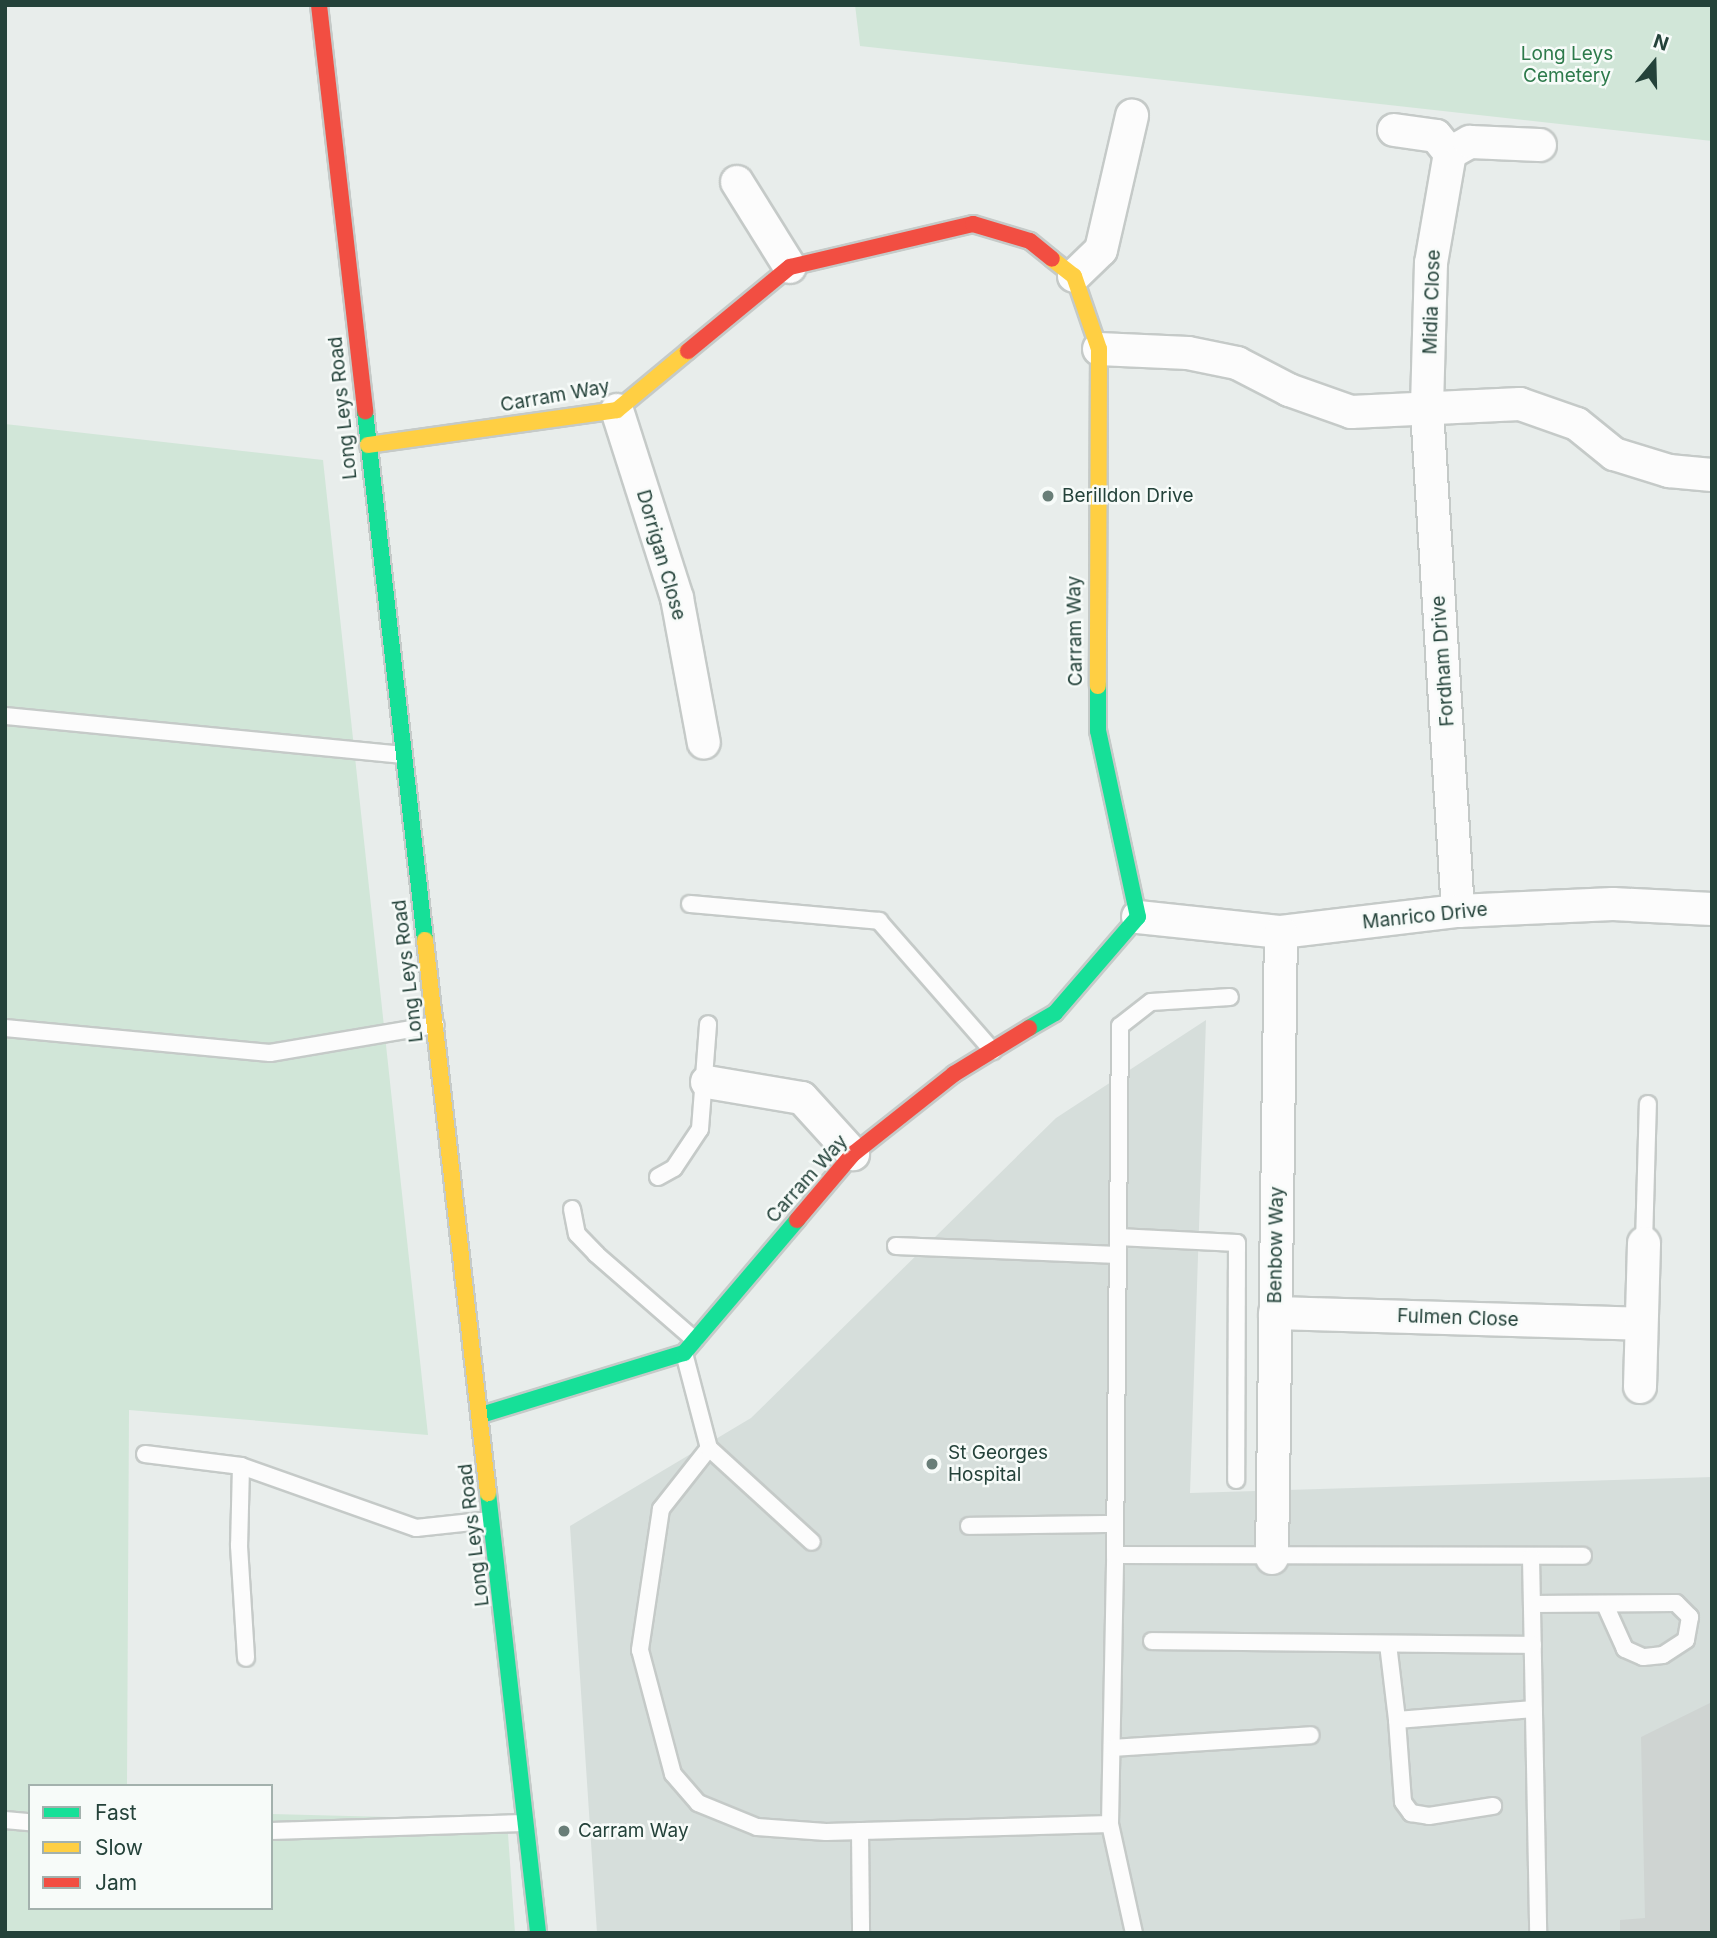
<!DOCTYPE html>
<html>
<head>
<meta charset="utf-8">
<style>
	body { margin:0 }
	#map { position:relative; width:1717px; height:1938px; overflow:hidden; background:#e8edeb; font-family:Inter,sans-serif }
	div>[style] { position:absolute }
	.built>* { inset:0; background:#d6dedb }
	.green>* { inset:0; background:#d1e6d8 }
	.building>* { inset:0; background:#cfd4d2 }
	.roads { filter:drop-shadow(2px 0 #c5cac8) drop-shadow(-2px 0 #c5cac8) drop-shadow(0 2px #c5cac8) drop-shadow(0 -2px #c5cac8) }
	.lane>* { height:16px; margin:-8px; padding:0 8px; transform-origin:8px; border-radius:8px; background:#fcfcfc }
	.street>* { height:32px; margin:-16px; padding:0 16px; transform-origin:16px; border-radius:16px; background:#fcfcfc }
	.fast>* { height:16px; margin:-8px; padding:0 8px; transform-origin:8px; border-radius:8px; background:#16e098 }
	.slow>* { height:16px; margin:-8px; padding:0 8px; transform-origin:8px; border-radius:8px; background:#ffcf43 }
	.jam>* { height:16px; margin:-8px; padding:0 8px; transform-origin:8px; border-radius:8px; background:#f24e42 }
	.dots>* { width:19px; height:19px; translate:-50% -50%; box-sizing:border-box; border:4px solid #f7fbf9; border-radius:50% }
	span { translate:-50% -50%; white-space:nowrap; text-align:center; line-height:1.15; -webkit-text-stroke:5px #f7fbf9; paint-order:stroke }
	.park-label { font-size:19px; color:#2d7a4b }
	.street-label { font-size:19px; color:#24423a }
	.poi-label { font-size:19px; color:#24423a }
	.left { translate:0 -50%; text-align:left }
	.frame { position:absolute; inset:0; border:7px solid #24423a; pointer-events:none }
	.legend { position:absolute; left:28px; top:1784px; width:245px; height:126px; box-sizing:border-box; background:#f7fbf9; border:2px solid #a3b1ad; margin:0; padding:9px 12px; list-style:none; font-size:21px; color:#24423a }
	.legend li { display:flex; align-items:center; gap:14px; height:35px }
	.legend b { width:35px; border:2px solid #a3b1ad }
	.north { position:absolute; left:1619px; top:28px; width:70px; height:70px; -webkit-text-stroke:5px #f7fbf9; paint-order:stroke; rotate:19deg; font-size:19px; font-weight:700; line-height:28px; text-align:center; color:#24423a }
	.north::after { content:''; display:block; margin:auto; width:24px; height:32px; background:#24423a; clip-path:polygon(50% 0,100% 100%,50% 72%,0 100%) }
</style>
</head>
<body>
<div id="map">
	<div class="built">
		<i style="clip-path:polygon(1206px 1020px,1190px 1493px,1712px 1477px,1712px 1933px,597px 1933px,570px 1526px,751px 1418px,1056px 1118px)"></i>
	</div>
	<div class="green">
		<i style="clip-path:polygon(855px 5px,1712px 5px,1712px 141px,860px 46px)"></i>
		<i style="clip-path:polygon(5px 424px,323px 460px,428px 1435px,129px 1410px,127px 1786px,30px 1786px,30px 1908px,271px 1908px,271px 1814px,507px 1820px,515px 1933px,5px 1933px)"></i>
	</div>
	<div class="building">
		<i style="clip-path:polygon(1712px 1702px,1712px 1933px,1620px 1933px,1620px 1920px,1645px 1918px,1641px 1737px)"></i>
	</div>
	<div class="roads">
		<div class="lane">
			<i style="left:5px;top:716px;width:400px;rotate:5.6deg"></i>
			<i style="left:690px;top:904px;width:190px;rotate:5.1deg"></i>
			<i style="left:879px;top:921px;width:173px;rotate:48.8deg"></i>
			<i style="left:5px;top:1028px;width:266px;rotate:5.4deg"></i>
			<i style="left:270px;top:1053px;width:168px;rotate:-9.6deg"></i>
			<i style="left:658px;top:1177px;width:18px;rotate:-29deg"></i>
			<i style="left:674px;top:1168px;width:47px;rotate:-56.3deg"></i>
			<i style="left:700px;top:1129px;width:105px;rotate:-85.6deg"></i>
			<i style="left:572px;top:1209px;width:25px;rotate:79deg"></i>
			<i style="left:577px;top:1234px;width:28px;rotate:46deg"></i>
			<i style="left:596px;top:1254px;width:131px;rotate:41deg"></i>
			<i style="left:1118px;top:1237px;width:119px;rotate:2.9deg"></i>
			<i style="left:1237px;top:1243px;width:237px;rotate:90.2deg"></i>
			<i style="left:1644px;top:1243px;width:139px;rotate:-88.4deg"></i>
			<i style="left:896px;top:1246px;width:222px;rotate:2.3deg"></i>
			<i style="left:684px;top:1353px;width:98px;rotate:75.3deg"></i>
			<i style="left:709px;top:1448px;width:78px;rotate:128.2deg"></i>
			<i style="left:661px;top:1509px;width:143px;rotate:98.5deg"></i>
			<i style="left:640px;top:1650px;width:128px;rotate:75.1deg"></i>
			<i style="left:673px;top:1774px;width:38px;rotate:49deg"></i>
			<i style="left:698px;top:1803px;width:64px;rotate:22.1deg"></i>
			<i style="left:757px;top:1827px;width:69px;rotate:4.1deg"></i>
			<i style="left:826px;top:1832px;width:284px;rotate:-1.6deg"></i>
			<i style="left:1110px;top:1824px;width:269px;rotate:-88.9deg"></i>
			<i style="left:1115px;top:1555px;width:468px;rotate:0.1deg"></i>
			<i style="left:709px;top:1448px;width:139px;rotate:42.4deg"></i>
			<i style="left:145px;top:1454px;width:97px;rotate:7.1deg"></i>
			<i style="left:241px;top:1466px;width:186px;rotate:19.5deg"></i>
			<i style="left:416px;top:1528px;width:75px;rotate:-6.1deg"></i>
			<i style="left:241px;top:1466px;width:80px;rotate:91.4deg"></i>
			<i style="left:239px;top:1546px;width:112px;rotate:86.4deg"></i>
			<i style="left:969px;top:1526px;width:146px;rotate:-0.8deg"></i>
			<i style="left:1115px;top:1555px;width:529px;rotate:-89.46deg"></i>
			<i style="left:1120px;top:1026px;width:39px;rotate:-38deg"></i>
			<i style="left:1151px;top:1002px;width:79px;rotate:-3.6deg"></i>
			<i style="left:1531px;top:1557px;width:376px;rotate:88.9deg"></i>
			<i style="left:1532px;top:1604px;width:144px;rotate:-0.4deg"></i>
			<i style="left:1676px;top:1603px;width:20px;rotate:45deg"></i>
			<i style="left:1690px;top:1617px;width:23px;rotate:100deg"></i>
			<i style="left:1686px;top:1640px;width:27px;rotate:147deg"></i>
			<i style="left:1663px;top:1655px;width:20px;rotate:174deg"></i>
			<i style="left:1643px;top:1657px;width:20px;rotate:-156deg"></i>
			<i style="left:1625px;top:1649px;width:46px;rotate:-114.3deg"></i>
			<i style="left:1152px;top:1641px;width:381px;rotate:0.6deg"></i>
			<i style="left:1388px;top:1644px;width:77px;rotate:83.2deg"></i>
			<i style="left:1397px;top:1720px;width:137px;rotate:-4.6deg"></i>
			<i style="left:1397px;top:1720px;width:82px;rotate:85.8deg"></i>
			<i style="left:1403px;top:1802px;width:14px;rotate:54deg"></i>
			<i style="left:1411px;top:1813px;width:18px;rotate:9deg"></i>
			<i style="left:1429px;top:1816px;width:65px;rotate:-8.9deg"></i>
			<i style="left:1112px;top:1748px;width:199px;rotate:-3.7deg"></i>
			<i style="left:5px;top:1820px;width:25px;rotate:5deg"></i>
			<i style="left:1110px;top:1824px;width:112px;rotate:77.6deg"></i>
			<i style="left:271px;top:1831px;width:254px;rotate:-1.8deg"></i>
			<i style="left:860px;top:1831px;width:102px;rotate:89.4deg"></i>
		</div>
		<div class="street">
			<i style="left:1394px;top:130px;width:42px;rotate:8.1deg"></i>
			<i style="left:1436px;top:136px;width:22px;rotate:51deg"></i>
			<i style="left:1450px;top:153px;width:112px;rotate:99.8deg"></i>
			<i style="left:1431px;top:263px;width:147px;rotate:91.6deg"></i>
			<i style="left:1427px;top:410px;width:502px;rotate:86.46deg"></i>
			<i style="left:1450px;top:153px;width:23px;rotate:-29deg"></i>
			<i style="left:1470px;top:142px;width:70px;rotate:2.5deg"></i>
			<i style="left:737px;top:182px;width:100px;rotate:58.1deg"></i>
			<i style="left:1074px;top:276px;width:37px;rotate:-44deg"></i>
			<i style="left:1101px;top:250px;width:138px;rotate:-77deg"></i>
			<i style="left:1099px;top:349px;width:89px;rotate:2.6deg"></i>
			<i style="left:1188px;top:353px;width:50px;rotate:11.5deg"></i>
			<i style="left:1237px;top:363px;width:59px;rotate:27.4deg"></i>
			<i style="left:1289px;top:390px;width:66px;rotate:19.5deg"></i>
			<i style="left:1351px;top:412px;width:169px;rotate:-2.7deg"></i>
			<i style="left:1520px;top:404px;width:60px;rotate:19.3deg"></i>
			<i style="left:1577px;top:424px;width:48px;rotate:39deg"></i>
			<i style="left:1614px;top:454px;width:58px;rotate:17.2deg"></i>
			<i style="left:1669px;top:471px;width:43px;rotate:5.3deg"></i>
			<i style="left:617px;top:410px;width:197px;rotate:72.3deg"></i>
			<i style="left:677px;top:598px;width:147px;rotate:79.5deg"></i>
			<i style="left:1138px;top:917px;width:144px;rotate:6deg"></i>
			<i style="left:1281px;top:932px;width:178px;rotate:-6.8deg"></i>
			<i style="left:1458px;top:911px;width:155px;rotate:-2.6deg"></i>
			<i style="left:1613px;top:904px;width:99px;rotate:2.9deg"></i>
			<i style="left:707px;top:1082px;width:96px;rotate:9.6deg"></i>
			<i style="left:802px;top:1098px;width:76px;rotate:47.7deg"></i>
			<i style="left:1275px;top:1313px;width:366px;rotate:1.7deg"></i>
			<i style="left:1640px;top:1387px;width:144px;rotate:-88.4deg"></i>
			<i style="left:1272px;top:1558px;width:626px;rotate:-89.18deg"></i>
		</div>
		<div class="fast">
			<i style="left:365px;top:411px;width:532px;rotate:83.53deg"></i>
			<i style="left:1029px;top:1028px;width:30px;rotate:-30deg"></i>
			<i style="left:1055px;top:1013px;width:127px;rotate:-49.2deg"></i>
			<i style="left:1138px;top:917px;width:190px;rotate:-102.1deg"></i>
			<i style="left:1098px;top:731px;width:45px;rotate:-90deg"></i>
			<i style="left:481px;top:1415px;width:212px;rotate:-17deg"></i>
			<i style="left:684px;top:1353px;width:175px;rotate:-49.6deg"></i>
			<i style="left:488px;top:1493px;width:443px;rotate:83.5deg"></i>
		</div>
		<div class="slow">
			<i style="left:1052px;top:259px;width:28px;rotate:38deg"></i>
			<i style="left:1074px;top:276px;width:77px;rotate:71.1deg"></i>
			<i style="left:1099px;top:349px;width:337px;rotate:90.2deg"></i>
			<i style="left:368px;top:445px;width:251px;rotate:-8deg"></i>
			<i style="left:617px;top:410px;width:92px;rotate:-39.7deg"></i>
			<i style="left:425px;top:940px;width:557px;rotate:83.5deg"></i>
		</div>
		<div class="jam">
			<i style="left:319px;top:5px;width:409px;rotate:83.5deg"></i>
			<i style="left:688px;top:351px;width:132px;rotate:-39.5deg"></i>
			<i style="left:790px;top:267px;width:188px;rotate:-13.2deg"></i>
			<i style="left:973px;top:224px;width:59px;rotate:16.6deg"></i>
			<i style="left:1030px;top:241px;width:28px;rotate:39deg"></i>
			<i style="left:797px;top:1220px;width:87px;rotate:-49.7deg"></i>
			<i style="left:853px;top:1154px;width:129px;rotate:-38.4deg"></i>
			<i style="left:954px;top:1074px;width:88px;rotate:-31.5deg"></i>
		</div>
	</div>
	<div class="dots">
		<i style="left:1048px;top:496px;background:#697e78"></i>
		<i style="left:932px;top:1464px;background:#697e78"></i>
		<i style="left:564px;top:1831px;background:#697e78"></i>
	</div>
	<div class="park-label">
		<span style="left:1567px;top:65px">Long Leys<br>Cemetery</span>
	</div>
	<div class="street-label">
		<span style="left:1432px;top:302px;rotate:-88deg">Midia Close</span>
		<span style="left:555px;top:396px;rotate:-10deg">Carram Way</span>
		<span style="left:343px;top:408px;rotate:-96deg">Long Leys Road</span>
		<span style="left:661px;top:555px;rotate:74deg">Dorrigan Close</span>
		<span style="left:1075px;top:631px;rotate:-91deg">Carram Way</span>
		<span style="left:1443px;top:661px;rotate:-94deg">Fordham Drive</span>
		<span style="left:1425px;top:916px;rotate:-6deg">Manrico Drive</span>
		<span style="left:408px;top:971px;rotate:-97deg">Long Leys Road</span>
		<span style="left:807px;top:1179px;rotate:-48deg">Carram Way</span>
		<span style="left:1276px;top:1245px;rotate:-89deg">Benbow Way</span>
		<span style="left:1458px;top:1318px;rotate:2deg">Fulmen Close</span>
		<span style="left:474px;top:1535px;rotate:-97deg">Long Leys Road</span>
	</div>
	<div class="poi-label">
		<span class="left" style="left:1062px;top:496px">Berilldon Drive</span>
		<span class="left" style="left:948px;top:1464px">St Georges<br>Hospital</span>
		<span class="left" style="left:578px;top:1831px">Carram Way</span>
	</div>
	<div class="frame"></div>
	<ul class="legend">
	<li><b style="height:9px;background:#16e098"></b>Fast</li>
	<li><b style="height:9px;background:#ffcf43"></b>Slow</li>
	<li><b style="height:9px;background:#f24e42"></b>Jam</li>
	</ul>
	<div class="north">N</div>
</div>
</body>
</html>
